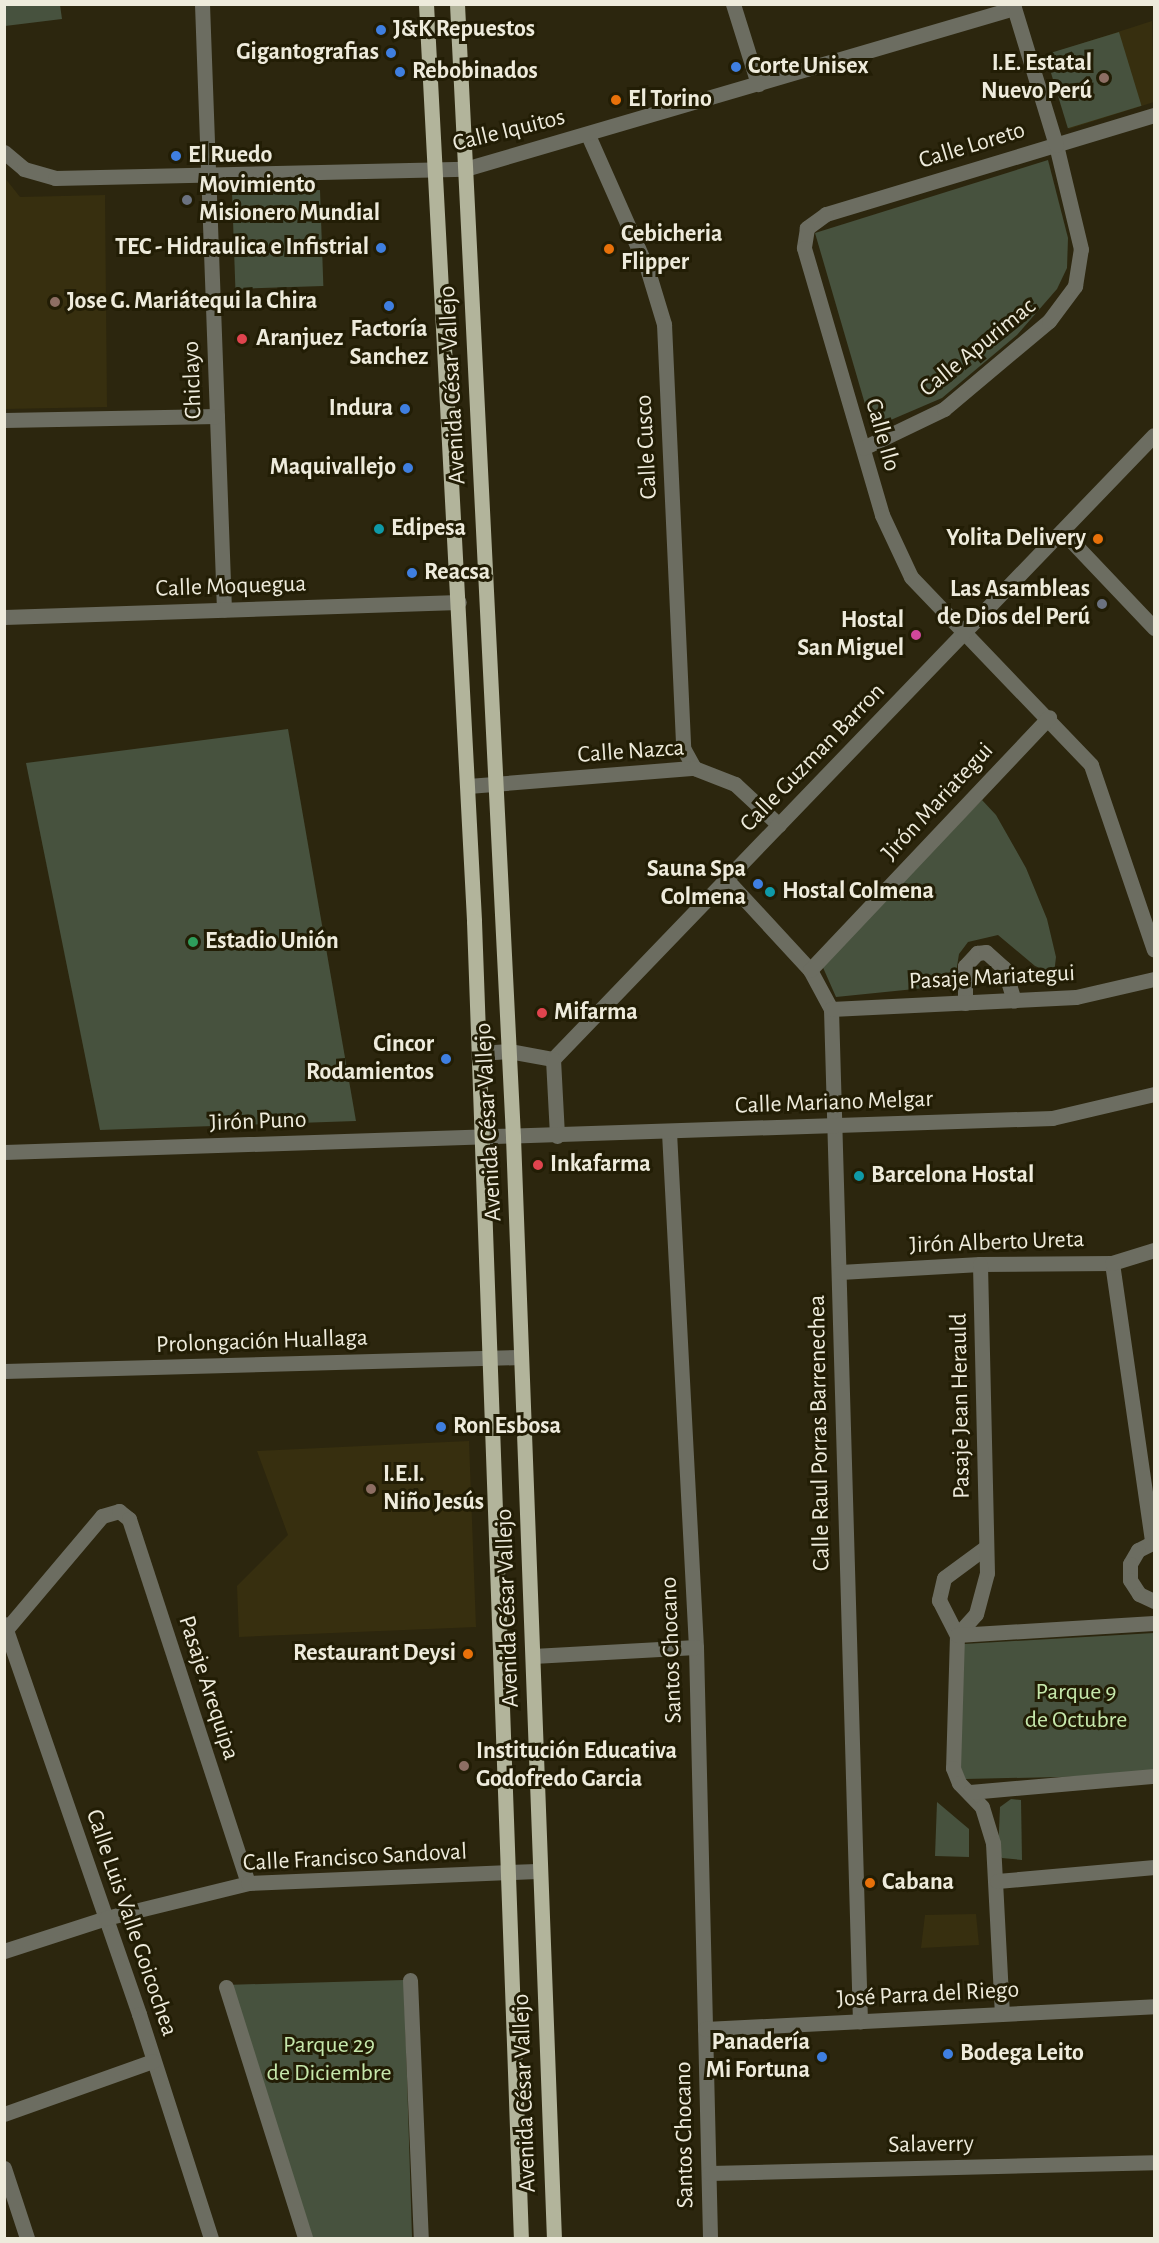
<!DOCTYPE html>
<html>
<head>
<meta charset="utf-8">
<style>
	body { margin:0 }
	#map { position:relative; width:1159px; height:2243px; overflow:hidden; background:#2c260e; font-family:"Alegreya Sans",sans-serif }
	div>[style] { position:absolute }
	.built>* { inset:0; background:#372f0f }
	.green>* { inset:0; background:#47523e; transform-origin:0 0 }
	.minor>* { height:15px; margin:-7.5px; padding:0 7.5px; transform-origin:7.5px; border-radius:7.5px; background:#6c6d61 }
	.major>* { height:15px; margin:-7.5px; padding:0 7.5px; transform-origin:7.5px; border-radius:7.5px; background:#b2b49b }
	.dots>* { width:16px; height:16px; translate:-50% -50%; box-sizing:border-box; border:3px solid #221d05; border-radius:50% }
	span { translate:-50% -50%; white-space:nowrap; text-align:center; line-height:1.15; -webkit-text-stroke:6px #221d05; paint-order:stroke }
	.poi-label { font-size:24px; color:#eeebdc; font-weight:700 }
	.left { translate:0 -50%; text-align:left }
	.right { translate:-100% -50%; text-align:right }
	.street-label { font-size:24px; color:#eeebdc }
	.park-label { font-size:24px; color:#c6e8ac }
	.frame { position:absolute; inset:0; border:6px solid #eeebdc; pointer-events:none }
</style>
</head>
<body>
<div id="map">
	<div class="built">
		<i style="clip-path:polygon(1152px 21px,1154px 102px,1069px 129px,1046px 55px)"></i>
		<i style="clip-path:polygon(5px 178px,20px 197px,105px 195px,107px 407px,5px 409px)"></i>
		<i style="clip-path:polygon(469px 1441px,476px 1627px,239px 1637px,237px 1586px,288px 1535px,257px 1451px)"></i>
		<i style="clip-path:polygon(976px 1914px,979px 1945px,921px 1948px,925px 1915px)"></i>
	</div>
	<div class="green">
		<i style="clip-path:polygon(5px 4px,60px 5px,62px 19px,5px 26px)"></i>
		<i style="left:1119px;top:32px;width:77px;height:77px;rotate:73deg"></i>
		<i style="clip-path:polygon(1048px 160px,1068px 238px,1067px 268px,1057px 289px,1017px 335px,942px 398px,872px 428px,815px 233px)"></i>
		<i style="left:320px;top:190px;width:96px;height:88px;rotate:88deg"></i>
		<i style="clip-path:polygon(288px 729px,356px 1121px,100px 1130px,26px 763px)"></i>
		<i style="clip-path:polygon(982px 800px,996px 815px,1026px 868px,1047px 919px,1056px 957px,1054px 974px,1035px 966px,998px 935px,968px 942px,959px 954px,954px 985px,836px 997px,821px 963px)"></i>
		<i style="clip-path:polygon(1154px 1633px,1154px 1770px,1102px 1776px,965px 1779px,960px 1766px,964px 1644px)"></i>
		<i style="clip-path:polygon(1011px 1799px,1021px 1800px,1022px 1860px,1002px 1858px,998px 1853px,1000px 1807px)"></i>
		<i style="clip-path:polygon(937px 1802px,969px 1829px,969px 1857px,935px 1856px)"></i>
		<i style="clip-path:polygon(404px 1980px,412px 2238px,304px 2238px,224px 1985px)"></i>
	</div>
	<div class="minor">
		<i style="left:202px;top:4px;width:606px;rotate:87.92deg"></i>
		<i style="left:733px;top:4px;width:84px;rotate:72.6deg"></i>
		<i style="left:1154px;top:115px;width:343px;rotate:163.2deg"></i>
		<i style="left:826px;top:214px;width:24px;rotate:144deg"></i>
		<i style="left:807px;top:228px;width:20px;rotate:99deg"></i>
		<i style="left:804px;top:248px;width:278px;rotate:73.7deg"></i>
		<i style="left:882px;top:515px;width:68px;rotate:64.9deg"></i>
		<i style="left:911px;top:577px;width:260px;rotate:46.2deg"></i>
		<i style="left:1091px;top:765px;width:195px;rotate:71.2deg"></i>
		<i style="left:588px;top:135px;width:145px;rotate:66.1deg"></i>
		<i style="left:647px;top:268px;width:59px;rotate:73.1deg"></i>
		<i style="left:664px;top:324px;width:424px;rotate:87.4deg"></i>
		<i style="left:683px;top:748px;width:23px;rotate:61deg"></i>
		<i style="left:4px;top:152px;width:26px;rotate:40deg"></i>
		<i style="left:24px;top:169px;width:32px;rotate:16deg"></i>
		<i style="left:55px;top:178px;width:410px;rotate:-1.3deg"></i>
		<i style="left:465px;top:169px;width:572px;rotate:-16.34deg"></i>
		<i style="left:4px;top:420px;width:213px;rotate:-1.1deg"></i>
		<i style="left:863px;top:448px;width:90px;rotate:-25.7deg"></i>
		<i style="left:944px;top:409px;width:137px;rotate:-40deg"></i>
		<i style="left:1049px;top:321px;width:44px;rotate:-53.4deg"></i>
		<i style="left:1075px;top:286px;width:37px;rotate:-81deg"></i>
		<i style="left:1081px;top:249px;width:107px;rotate:-103.5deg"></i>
		<i style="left:1056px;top:145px;width:147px;rotate:-107deg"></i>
		<i style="left:1062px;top:531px;width:134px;rotate:46.5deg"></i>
		<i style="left:4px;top:617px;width:455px;rotate:-1.9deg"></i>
		<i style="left:468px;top:786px;width:227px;rotate:-4.6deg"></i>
		<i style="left:694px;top:768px;width:44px;rotate:21.3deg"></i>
		<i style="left:735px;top:784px;width:60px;rotate:43deg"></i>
		<i style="left:727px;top:880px;width:122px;rotate:47.3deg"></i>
		<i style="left:810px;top:970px;width:44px;rotate:61.7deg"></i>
		<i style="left:831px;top:1009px;width:1013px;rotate:88.36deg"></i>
		<i style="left:810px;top:970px;width:348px;rotate:-46.6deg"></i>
		<i style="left:965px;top:1003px;width:37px;rotate:-90deg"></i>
		<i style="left:965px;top:966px;width:18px;rotate:-47deg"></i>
		<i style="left:977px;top:953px;width:9px;rotate:-6deg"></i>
		<i style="left:986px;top:952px;width:24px;rotate:42deg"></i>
		<i style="left:1004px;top:968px;width:34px;rotate:73deg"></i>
		<i style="left:831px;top:1009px;width:245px;rotate:-2.8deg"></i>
		<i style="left:1076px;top:997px;width:80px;rotate:-13deg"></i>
		<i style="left:480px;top:1053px;width:29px;rotate:-4deg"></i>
		<i style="left:509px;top:1051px;width:45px;rotate:10.3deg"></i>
		<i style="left:553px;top:1059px;width:866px;rotate:-46.08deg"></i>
		<i style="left:553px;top:1059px;width:77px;rotate:87deg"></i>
		<i style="left:669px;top:1132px;width:516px;rotate:87deg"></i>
		<i style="left:696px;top:1647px;width:591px;rotate:88.64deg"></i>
		<i style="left:4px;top:1152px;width:1049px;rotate:-1.86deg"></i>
		<i style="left:1052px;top:1118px;width:105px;rotate:-13.2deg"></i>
		<i style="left:1112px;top:1263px;width:282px;rotate:81.8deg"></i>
		<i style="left:840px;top:1272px;width:140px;rotate:-3.3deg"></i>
		<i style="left:980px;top:1264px;width:132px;rotate:-0.4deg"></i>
		<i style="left:1112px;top:1263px;width:44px;rotate:-17.2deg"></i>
		<i style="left:4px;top:1371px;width:517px;rotate:-1.55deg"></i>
		<i style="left:1154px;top:1542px;width:18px;rotate:153deg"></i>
		<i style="left:1138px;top:1550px;width:16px;rotate:120deg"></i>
		<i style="left:1130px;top:1564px;width:16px;rotate:90deg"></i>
		<i style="left:1130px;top:1580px;width:17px;rotate:57deg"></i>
		<i style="left:1139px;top:1594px;width:17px;rotate:25deg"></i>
		<i style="left:986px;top:1547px;width:52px;rotate:143.6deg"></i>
		<i style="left:944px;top:1578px;width:23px;rotate:103deg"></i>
		<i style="left:939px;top:1600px;width:39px;rotate:63deg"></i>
		<i style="left:957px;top:1635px;width:133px;rotate:91.7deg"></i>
		<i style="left:953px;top:1768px;width:16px;rotate:68deg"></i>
		<i style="left:959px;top:1783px;width:33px;rotate:46deg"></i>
		<i style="left:982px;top:1807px;width:38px;rotate:73deg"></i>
		<i style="left:993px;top:1843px;width:169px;rotate:87deg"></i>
		<i style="left:4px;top:1624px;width:413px;rotate:70.9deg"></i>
		<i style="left:139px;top:2014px;width:235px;rotate:72.2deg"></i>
		<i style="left:4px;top:1632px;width:152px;rotate:-49.8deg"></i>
		<i style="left:102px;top:1516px;width:18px;rotate:-16deg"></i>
		<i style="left:119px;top:1511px;width:13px;rotate:39deg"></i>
		<i style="left:129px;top:1519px;width:383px;rotate:71.9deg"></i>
		<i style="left:957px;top:1635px;width:28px;rotate:-48deg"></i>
		<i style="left:976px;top:1614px;width:42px;rotate:-75deg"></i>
		<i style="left:987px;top:1573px;width:309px;rotate:-91.3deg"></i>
		<i style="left:957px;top:1635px;width:197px;rotate:-3.5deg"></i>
		<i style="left:533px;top:1656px;width:163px;rotate:-3.2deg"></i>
		<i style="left:970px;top:1792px;width:185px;rotate:-5deg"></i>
		<i style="left:997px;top:1881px;width:158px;rotate:-5.1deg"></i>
		<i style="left:4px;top:1951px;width:107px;rotate:-17.9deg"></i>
		<i style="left:106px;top:1918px;width:146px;rotate:-13.8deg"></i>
		<i style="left:248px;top:1883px;width:289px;rotate:-2.4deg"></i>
		<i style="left:410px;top:1980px;width:258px;rotate:87.6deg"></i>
		<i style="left:226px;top:1987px;width:263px;rotate:72.5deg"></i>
		<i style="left:705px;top:2029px;width:450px;rotate:-2.9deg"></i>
		<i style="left:4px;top:2114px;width:158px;rotate:-19.6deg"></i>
		<i style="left:4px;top:2168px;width:74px;rotate:71.8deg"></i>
		<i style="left:709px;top:2173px;width:445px;rotate:-1.4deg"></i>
	</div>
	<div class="major">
		<i style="left:426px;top:4px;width:918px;rotate:87deg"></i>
		<i style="left:474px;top:921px;width:1318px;rotate:87.96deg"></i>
		<i style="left:457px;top:4px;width:1134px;rotate:87.17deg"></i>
		<i style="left:513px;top:1137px;width:1102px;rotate:87.87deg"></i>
	</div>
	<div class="dots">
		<i style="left:381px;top:30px;background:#3f7fe0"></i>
		<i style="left:391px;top:53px;background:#3f7fe0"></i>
		<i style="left:736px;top:67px;background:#3f7fe0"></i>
		<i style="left:400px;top:72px;background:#3f7fe0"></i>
		<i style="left:1104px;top:78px;background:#8d6e63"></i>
		<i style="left:616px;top:100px;background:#e8710a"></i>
		<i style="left:176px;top:156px;background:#3f7fe0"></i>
		<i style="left:187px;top:200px;background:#6b7280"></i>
		<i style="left:381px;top:248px;background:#3f7fe0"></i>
		<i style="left:609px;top:249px;background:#e8710a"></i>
		<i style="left:55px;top:302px;background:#8d6e63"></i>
		<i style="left:389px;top:306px;background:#3f7fe0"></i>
		<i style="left:242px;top:339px;background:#e0444e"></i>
		<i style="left:405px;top:409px;background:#3f7fe0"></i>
		<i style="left:408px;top:468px;background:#3f7fe0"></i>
		<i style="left:379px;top:529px;background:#0f9aa8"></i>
		<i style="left:1098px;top:539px;background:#e8710a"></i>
		<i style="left:412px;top:573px;background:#3f7fe0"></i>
		<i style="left:1102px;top:604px;background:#6b7280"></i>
		<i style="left:916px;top:635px;background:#d1479c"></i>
		<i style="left:758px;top:884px;background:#3f7fe0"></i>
		<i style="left:770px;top:892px;background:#0f9aa8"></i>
		<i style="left:193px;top:942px;background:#2e9e5b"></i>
		<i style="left:542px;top:1013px;background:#e0444e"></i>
		<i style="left:446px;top:1059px;background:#3f7fe0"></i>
		<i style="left:538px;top:1165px;background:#e0444e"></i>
		<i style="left:859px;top:1176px;background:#0f9aa8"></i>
		<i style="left:441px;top:1427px;background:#3f7fe0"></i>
		<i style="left:371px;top:1489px;background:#8d6e63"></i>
		<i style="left:468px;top:1654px;background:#e8710a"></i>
		<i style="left:464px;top:1766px;background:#8d6e63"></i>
		<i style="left:870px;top:1883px;background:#e8710a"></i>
		<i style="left:948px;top:2054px;background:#3f7fe0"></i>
		<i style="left:822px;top:2057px;background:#3f7fe0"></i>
	</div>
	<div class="poi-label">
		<span class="left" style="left:393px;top:30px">J&amp;K Repuestos</span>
		<span class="right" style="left:379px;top:53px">Gigantografias</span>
		<span class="right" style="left:1092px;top:78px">I.E. Estatal<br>Nuevo Perú</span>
		<span class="left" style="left:748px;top:67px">Corte Unisex</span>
		<span class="left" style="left:412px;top:72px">Rebobinados</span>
		<span class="left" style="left:628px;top:100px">El Torino</span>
		<span class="left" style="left:188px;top:156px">El Ruedo</span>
		<span class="left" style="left:199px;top:200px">Movimiento<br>Misionero Mundial</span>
		<span class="left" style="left:621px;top:249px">Cebicheria<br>Flipper</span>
		<span class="right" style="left:369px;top:248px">TEC - Hidraulica e Infistrial</span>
		<span class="left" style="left:67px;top:302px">Jose G. Mariátequi la Chira</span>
		<span style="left:389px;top:344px">Factoría<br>Sanchez</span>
		<span class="left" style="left:256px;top:339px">Aranjuez</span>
		<span class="right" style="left:393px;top:409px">Indura</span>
		<span class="right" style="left:396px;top:468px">Maquivallejo</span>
		<span class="left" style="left:391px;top:529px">Edipesa</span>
		<span class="right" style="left:1086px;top:539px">Yolita Delivery</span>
		<span class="left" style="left:424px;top:573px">Reacsa</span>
		<span class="right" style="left:1090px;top:604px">Las Asambleas<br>de Dios del Perú</span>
		<span class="right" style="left:904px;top:635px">Hostal<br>San Miguel</span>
		<span class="right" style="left:746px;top:884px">Sauna Spa<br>Colmena</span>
		<span class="left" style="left:782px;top:892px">Hostal Colmena</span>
		<span class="left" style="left:205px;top:942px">Estadio Unión</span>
		<span class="left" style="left:554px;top:1013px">Mifarma</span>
		<span class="right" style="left:434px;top:1059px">Cincor<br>Rodamientos</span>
		<span class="left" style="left:550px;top:1165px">Inkafarma</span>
		<span class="left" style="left:871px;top:1176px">Barcelona Hostal</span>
		<span class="left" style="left:453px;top:1427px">Ron Esbosa</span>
		<span class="left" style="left:383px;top:1489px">I.E.I.<br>Niño Jesús</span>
		<span class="right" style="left:456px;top:1654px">Restaurant Deysi</span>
		<span class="left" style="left:476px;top:1766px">Institución Educativa<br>Godofredo Garcia</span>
		<span class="left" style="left:882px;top:1883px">Cabana</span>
		<span class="right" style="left:810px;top:2057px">Panadería<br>Mi Fortuna</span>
		<span class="left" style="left:960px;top:2054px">Bodega Leito</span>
	</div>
	<div class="street-label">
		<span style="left:509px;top:131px;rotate:-14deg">Calle Iquitos</span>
		<span style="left:972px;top:146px;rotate:-17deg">Calle Loreto</span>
		<span style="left:978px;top:348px;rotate:-39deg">Calle Apurimac</span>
		<span style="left:193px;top:380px;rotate:-92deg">Chiclayo</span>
		<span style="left:453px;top:385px;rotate:-93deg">Avenida César Vallejo</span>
		<span style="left:882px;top:435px;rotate:74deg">Calle Ilo</span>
		<span style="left:647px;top:447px;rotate:-93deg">Calle Cusco</span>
		<span style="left:231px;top:587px;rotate:-2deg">Calle Moquegua</span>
		<span style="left:631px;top:752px;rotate:-4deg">Calle Nazca</span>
		<span style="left:813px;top:758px;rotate:-46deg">Calle Guzman Barron</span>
		<span style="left:938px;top:802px;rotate:-47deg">Jirón Mariategui</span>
		<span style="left:992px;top:978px;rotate:-3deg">Pasaje Mariategui</span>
		<span style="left:834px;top:1103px;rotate:-2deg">Calle Mariano Melgar</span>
		<span style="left:258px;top:1122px;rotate:-2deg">Jirón Puno</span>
		<span style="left:489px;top:1122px;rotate:-93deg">Avenida César Vallejo</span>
		<span style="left:997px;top:1243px;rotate:-2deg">Jirón Alberto Ureta</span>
		<span style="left:262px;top:1342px;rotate:-2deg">Prolongación Huallaga</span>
		<span style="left:961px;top:1406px;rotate:-91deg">Pasaje Jean Herauld</span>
		<span style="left:820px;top:1433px;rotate:-91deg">Calle Raul Porras Barrenechea</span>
		<span style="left:508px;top:1608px;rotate:-92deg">Avenida César Vallejo</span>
		<span style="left:672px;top:1650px;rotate:-92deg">Santos Chocano</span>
		<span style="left:208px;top:1688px;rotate:72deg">Pasaje Arequipa</span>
		<span style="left:355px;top:1858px;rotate:-3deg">Calle Francisco Sandoval</span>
		<span style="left:131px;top:1923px;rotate:71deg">Calle Luis Valle Goicochea</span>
		<span style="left:928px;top:1995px;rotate:-3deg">José Parra del Riego</span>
		<span style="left:525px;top:2093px;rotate:-92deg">Avenida César Vallejo</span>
		<span style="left:685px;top:2135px;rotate:-91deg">Santos Chocano</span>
		<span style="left:931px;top:2145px;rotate:-1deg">Salaverry</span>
	</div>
	<div class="park-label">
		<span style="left:1076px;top:1707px">Parque 9<br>de Octubre</span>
		<span style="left:329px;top:2060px">Parque 29<br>de Diciembre</span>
	</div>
	<div class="frame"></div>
</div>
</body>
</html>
